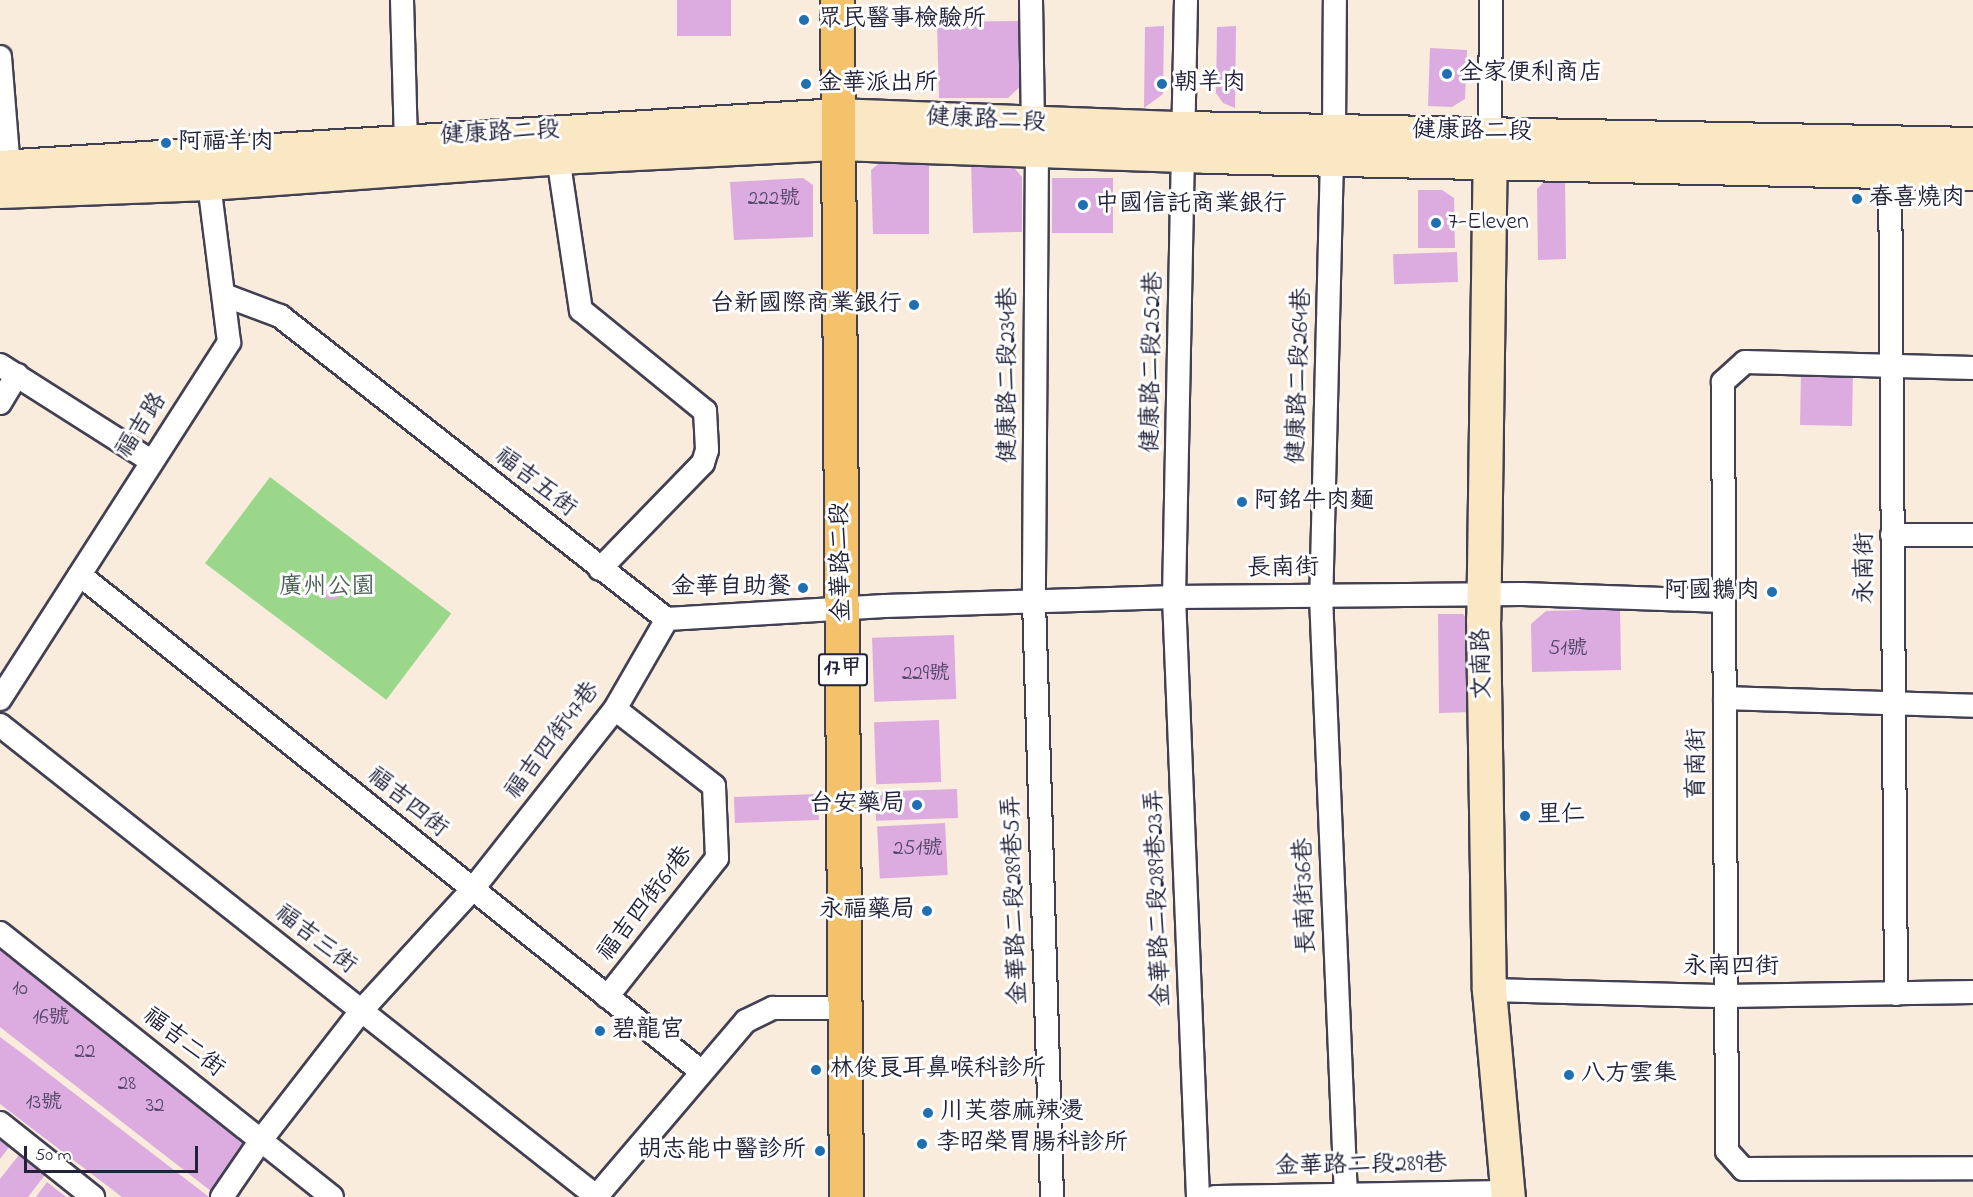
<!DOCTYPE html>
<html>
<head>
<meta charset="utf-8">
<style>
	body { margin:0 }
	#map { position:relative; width:1973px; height:1197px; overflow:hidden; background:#f9ecdd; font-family:"Indie Flower","LXGW WenKai TC",sans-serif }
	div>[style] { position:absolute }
	.green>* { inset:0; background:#9ad78b; transform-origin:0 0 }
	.building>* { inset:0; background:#dcabdf; transform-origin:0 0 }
	.roads { filter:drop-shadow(2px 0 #424053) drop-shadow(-2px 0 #424053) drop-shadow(0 2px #424053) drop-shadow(0 -2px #424053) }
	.street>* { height:22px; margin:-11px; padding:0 11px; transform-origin:11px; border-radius:11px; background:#fff }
	.secondary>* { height:33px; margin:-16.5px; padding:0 16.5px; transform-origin:16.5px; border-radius:16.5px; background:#fae7c3 }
	.primary>* { height:33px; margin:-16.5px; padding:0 16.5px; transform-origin:16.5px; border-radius:16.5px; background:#f3c26a }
	.dots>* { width:16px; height:16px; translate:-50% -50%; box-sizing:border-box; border:3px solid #fff; border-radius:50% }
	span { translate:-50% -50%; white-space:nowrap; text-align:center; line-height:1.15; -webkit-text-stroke:6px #fff; paint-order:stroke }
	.number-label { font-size:21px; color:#504464 }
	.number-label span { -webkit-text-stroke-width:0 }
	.shield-label span { padding:2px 4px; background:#fff; border:2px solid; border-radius:4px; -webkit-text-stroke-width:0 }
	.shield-label { font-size:22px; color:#22223b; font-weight:700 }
	.poi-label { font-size:24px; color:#22223b }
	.left { translate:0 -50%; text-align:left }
	.right { translate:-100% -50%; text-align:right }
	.street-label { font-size:24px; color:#22223b }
	.park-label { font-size:24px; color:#4c6157 }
	.scale { position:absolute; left:24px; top:1146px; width:174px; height:27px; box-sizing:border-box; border:3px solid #22223b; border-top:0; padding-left:8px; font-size:18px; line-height:21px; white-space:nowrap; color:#22223b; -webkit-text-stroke:4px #fff; paint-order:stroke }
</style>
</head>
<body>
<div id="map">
	<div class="green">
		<i style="left:270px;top:477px;width:227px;height:108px;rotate:37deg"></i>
	</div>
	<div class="building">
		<i style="left:677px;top:0;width:54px;height:36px"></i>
		<i style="clip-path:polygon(1020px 21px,1021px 86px,1008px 98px,939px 98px,937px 22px)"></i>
		<i style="clip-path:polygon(1164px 26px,1163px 94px,1144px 108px,1145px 27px)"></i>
		<i style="clip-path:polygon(1236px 26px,1235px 108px,1223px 103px,1216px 93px,1217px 27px)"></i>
		<i style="clip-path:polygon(1430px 48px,1467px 50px,1465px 99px,1452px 107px,1428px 106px)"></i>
		<i style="clip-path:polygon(929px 156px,929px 234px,873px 234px,871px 170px,887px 157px)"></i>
		<i style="clip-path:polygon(971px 162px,1010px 163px,1022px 177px,1022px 232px,973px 233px)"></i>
		<i style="clip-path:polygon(1552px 174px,1565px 176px,1566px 259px,1538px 260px,1537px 189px)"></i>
		<i style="clip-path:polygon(803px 178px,813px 185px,813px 237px,734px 240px,730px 182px)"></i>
		<i style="left:1052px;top:178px;width:61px;height:55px"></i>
		<i style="clip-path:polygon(1418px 190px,1442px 190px,1454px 198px,1455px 248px,1418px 248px)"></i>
		<i style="left:1457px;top:252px;width:30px;height:64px;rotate:88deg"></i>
		<i style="left:1801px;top:370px;width:52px;height:55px;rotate:1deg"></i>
		<i style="clip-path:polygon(336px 582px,342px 590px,337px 599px,328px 600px,321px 592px,326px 583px)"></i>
		<i style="clip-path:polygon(1620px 609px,1621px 670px,1532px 672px,1531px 624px,1546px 611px)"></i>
		<i style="clip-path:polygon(1438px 614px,1463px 614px,1471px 623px,1473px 712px,1439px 713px)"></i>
		<i style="left:954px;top:635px;width:64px;height:82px;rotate:88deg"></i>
		<i style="left:939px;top:720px;width:62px;height:65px;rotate:88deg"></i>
		<i style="left:957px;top:789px;width:29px;height:82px;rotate:88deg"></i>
		<i style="left:818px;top:794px;width:26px;height:84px;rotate:88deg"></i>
		<i style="left:945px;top:823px;width:52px;height:68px;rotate:87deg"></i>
		<i style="clip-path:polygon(0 944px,247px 1141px,216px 1195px,0 1027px)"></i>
		<i style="clip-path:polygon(0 1037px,27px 1057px,209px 1197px,122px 1197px,76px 1162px,0 1104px)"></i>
		<i style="clip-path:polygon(0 1133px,13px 1142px,0 1159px)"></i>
		<i style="clip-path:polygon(22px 1151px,48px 1171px,28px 1197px,0 1197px,0 1179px)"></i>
		<i style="clip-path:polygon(47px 1182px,66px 1197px,36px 1197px)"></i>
	</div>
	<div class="roads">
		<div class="street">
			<i style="left:402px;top:0;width:139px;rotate:88.4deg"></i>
			<i style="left:1031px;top:0;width:124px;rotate:89.1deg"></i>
			<i style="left:1186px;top:0;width:597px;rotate:91.15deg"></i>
			<i style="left:1174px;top:597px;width:600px;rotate:87.71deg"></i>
			<i style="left:0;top:57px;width:123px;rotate:85.4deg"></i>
			<i style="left:1334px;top:129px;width:129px;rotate:-89.6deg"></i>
			<i style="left:1490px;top:131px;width:131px;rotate:-89.6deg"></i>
			<i style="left:1037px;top:150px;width:451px;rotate:90.4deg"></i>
			<i style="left:1034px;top:601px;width:596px;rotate:88.27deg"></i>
			<i style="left:558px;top:157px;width:155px;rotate:81.5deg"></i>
			<i style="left:581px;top:310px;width:160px;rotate:39.2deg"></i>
			<i style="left:705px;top:411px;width:39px;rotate:87deg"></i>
			<i style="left:707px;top:450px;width:14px;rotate:107deg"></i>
			<i style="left:703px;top:463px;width:148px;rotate:134.2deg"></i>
			<i style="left:1332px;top:158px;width:438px;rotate:91.4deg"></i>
			<i style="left:1321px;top:596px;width:602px;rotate:87.62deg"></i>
			<i style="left:1890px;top:158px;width:836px;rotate:89.59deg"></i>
			<i style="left:224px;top:295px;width:60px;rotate:20.6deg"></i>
			<i style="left:280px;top:316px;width:492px;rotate:38.1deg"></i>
			<i style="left:667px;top:619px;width:218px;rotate:-3.4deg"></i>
			<i style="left:885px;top:606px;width:289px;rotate:-1.8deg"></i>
			<i style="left:1174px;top:597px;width:348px;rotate:-0.5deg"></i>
			<i style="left:1522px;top:594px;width:202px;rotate:2deg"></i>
			<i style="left:0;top:365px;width:179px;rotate:32.4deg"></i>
			<i style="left:1973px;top:368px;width:228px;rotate:-178.5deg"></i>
			<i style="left:1745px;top:362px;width:30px;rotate:138deg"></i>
			<i style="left:1723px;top:382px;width:769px;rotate:89.7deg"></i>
			<i style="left:1727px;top:1151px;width:24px;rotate:48deg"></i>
			<i style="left:1743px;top:1169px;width:230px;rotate:-0.2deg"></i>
			<i style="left:0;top:403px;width:33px;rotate:-59deg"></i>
			<i style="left:1892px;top:535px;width:81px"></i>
			<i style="left:80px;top:575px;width:796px;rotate:38.63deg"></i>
			<i style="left:1725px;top:698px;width:248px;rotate:1.8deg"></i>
			<i style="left:0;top:699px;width:424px;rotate:-57.3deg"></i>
			<i style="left:229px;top:342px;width:174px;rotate:-97.2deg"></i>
			<i style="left:0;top:725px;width:761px;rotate:38.33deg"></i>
			<i style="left:0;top:933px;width:424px;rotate:38.5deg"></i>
			<i style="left:1489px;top:990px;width:237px;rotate:1.5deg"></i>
			<i style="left:1726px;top:996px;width:247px;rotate:-0.9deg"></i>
			<i style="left:607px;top:997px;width:177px;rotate:-51.6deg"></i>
			<i style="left:717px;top:858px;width:72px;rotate:-92.4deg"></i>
			<i style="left:714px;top:786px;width:125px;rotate:-142.1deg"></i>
			<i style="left:0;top:1123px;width:119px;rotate:38.5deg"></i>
			<i style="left:222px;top:1197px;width:69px;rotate:-55.6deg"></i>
			<i style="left:261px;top:1140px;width:163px;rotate:-52.2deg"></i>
			<i style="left:361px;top:1011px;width:164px;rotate:-47.5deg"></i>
			<i style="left:472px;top:890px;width:231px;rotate:-51.7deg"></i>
			<i style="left:615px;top:709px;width:104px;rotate:-60deg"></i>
			<i style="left:596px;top:1197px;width:231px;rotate:-49.6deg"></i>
			<i style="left:746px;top:1021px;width:30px;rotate:-26deg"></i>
			<i style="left:773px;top:1008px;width:70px"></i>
			<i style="left:1215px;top:1197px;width:293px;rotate:-1deg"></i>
		</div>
		<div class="secondary">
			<i style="left:1490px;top:138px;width:481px;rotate:90.8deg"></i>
			<i style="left:1483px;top:619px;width:371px;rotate:89.1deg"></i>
			<i style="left:1489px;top:990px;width:208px;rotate:84.8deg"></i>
			<i style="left:0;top:167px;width:840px;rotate:-3.55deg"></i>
			<i style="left:838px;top:115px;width:346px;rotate:2.2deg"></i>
			<i style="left:1184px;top:128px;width:789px;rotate:1.16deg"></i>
			<i style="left:0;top:191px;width:208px;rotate:-2.2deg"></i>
			<i style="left:208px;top:183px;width:351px;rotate:-4.2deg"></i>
			<i style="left:558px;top:157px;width:280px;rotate:-2.9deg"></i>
			<i style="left:838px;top:143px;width:368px;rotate:2deg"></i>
			<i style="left:1206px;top:156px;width:767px;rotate:1.27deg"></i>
		</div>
		<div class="primary">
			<i style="left:837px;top:0;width:1197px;rotate:89.57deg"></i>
		</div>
	</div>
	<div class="dots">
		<i style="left:804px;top:20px;background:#1f6fb2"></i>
		<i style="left:1447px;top:74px;background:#1f6fb2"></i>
		<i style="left:806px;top:84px;background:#1f6fb2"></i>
		<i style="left:1162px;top:84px;background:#1f6fb2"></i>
		<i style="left:166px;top:143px;background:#1f6fb2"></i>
		<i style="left:1857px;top:199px;background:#1f6fb2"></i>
		<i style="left:1083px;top:205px;background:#1f6fb2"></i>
		<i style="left:1436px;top:223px;background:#1f6fb2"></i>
		<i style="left:914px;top:305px;background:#1f6fb2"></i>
		<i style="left:1242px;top:502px;background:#1f6fb2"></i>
		<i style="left:803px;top:588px;background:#1f6fb2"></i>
		<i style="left:1772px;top:592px;background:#1f6fb2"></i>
		<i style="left:917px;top:805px;background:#1f6fb2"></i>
		<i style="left:1525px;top:816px;background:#1f6fb2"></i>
		<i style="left:927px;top:911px;background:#1f6fb2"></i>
		<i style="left:600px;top:1031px;background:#1f6fb2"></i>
		<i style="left:816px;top:1070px;background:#1f6fb2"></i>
		<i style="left:1569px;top:1075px;background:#1f6fb2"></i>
		<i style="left:928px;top:1113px;background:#1f6fb2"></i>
		<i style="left:922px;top:1144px;background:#1f6fb2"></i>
		<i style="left:820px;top:1151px;background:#1f6fb2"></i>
	</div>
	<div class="number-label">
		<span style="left:774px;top:199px">222號</span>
		<span style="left:1568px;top:649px">51號</span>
		<span style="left:926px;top:674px">229號</span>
		<span style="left:918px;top:849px">251號</span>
		<span style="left:20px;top:989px">10</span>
		<span style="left:51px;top:1018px">16號</span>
		<span style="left:85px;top:1052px">22</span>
		<span style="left:127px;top:1084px">28</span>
		<span style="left:44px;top:1103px">13號</span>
		<span style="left:155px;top:1106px">32</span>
	</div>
	<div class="shield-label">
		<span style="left:843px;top:670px">17甲</span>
	</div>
	<div class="poi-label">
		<span class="left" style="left:818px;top:20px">眾民醫事檢驗所</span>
		<span class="left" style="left:1459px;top:74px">全家便利商店</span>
		<span class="left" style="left:818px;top:84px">金華派出所</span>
		<span class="left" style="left:1174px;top:84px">朝羊肉</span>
		<span class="left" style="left:178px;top:143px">阿福羊肉</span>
		<span class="left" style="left:1869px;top:199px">春喜燒肉</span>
		<span class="left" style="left:1095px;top:205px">中國信託商業銀行</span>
		<span class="left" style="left:1448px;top:223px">7-Eleven</span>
		<span class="right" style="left:902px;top:305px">台新國際商業銀行</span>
		<span class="left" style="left:1254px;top:502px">阿銘牛肉麵</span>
		<span class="right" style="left:791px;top:588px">金華自助餐</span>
		<span class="right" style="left:1760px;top:592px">阿國鵝肉</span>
		<span class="right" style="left:905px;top:805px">台安藥局</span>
		<span class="left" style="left:1537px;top:816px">里仁</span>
		<span class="right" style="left:915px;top:911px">永福藥局</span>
		<span class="left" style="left:612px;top:1031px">碧龍宮</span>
		<span class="left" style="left:830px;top:1070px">林俊良耳鼻喉科診所</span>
		<span class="left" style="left:1581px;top:1075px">八方雲集</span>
		<span class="left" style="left:940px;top:1113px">川芙蓉麻辣燙</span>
		<span class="left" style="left:936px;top:1144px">李昭榮胃腸科診所</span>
		<span class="right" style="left:806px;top:1151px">胡志能中醫診所</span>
	</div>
	<div class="street-label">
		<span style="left:986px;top:121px;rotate:3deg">健康路二段</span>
		<span style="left:1472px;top:132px;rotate:1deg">健康路二段</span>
		<span style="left:500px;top:134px;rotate:-3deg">健康路二段</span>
		<span style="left:1153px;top:362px;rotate:-89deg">健康路二段252巷</span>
		<span style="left:1009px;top:375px;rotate:-90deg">健康路二段234巷</span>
		<span style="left:1300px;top:376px;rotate:-88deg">健康路二段264巷</span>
		<span style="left:142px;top:426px;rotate:-57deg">福吉路</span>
		<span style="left:535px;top:483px;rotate:38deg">福吉五街</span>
		<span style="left:842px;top:562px;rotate:-91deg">金華路二段</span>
		<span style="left:1866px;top:568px;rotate:-90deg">永南街</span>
		<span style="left:1283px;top:569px;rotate:-1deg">長南街</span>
		<span style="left:1483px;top:664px;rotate:-91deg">文南路</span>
		<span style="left:553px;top:741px;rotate:-53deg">福吉四街47巷</span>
		<span style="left:1698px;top:764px;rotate:-90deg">育南街</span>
		<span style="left:407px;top:803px;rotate:39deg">福吉四街</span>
		<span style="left:1306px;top:896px;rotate:-92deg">長南街36巷</span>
		<span style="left:1159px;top:898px;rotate:-92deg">金華路二段289巷23弄</span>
		<span style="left:1016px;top:900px;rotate:-92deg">金華路二段289巷5弄</span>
		<span style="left:646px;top:904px;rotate:-52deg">福吉四街61巷</span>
		<span style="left:315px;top:940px;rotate:38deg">福吉三街</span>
		<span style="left:1731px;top:968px">永南四街</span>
		<span style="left:183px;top:1043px;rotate:38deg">福吉二街</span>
		<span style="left:1361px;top:1166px;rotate:-1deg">金華路二段289巷</span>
	</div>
	<div class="park-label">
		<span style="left:327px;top:588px">廣州公園</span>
	</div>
	<div class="scale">50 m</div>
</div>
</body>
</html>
